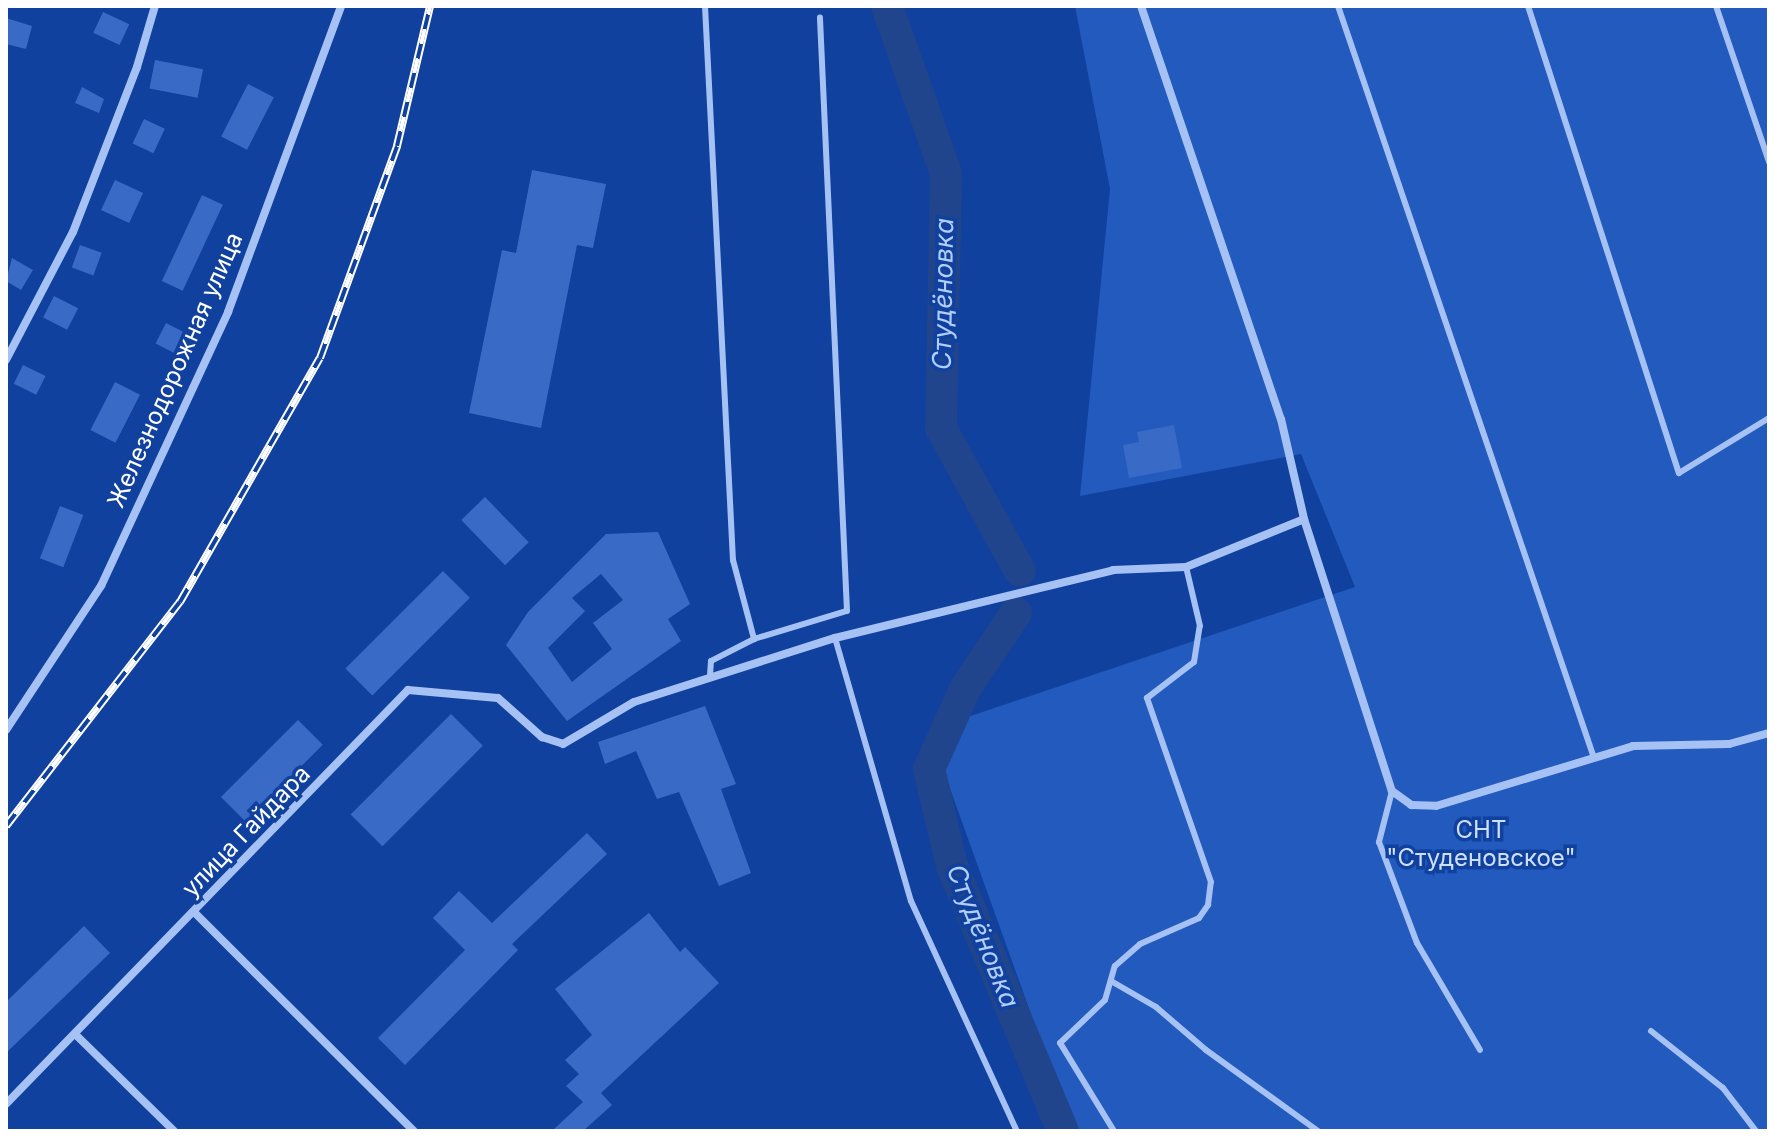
<!DOCTYPE html>
<html>
<head>
<meta charset="utf-8">
<style>
	body { margin:0 }
	#map { position:relative; width:1775px; height:1137px; overflow:hidden; background:#10419e; font-family:Inter,sans-serif }
	div>[style] { position:absolute }
	.green>* { inset:0; background:#225abd }
	.river>* { height:32px; margin:-16px; padding:0 16px; transform-origin:16px; border-radius:16px; background:#21458c }
	.building>* { inset:0; background:#396ac6; transform-origin:0 0 }
	.lane>* { height:6px; margin:-3px; padding:0 3px; transform-origin:3px; border-radius:3px; background:#a6c2f5 }
	.street>* { height:8px; margin:-4px; padding:0 4px; transform-origin:4px; border-radius:4px; background:#a6c2f5 }
	.rail>* { height:8px; margin-top:-4px; transform-origin:0; background:repeating-linear-gradient(90deg,#10419e 0 15px,#fff 0 30px); box-sizing:border-box; border-block:2px solid #fff }
	span { translate:-50% -50%; white-space:nowrap; text-align:center; line-height:1.15; -webkit-text-stroke:7px #10419e; paint-order:stroke }
	.street-label { font-size:24px; color:#fff }
	.park-label { font-size:24px; color:#cfe0fe }
	.water-label { font-size:26px; color:#b3cdfc; font-style:italic }
	.frame { position:absolute; inset:0; border:8px solid #fff; pointer-events:none }
</style>
</head>
<body>
<div id="map">
	<div class="green">
		<i style="clip-path:polygon(1075px 6px,1769px 6px,1769px 1131px,1073px 1131px,929px 730px,1355px 587px,1301px 454px,1080px 496px,1110px 189px)"></i>
	</div>
	<div class="river">
		<i style="left:887px;top:6px;width:178px;rotate:70.6deg"></i>
		<i style="left:946px;top:174px;width:254px;rotate:91.1deg"></i>
		<i style="left:941px;top:428px;width:163px;rotate:61.1deg"></i>
		<i style="left:1016px;top:613px;width:89px;rotate:124deg"></i>
		<i style="left:966px;top:687px;width:90px;rotate:114.3deg"></i>
		<i style="left:929px;top:769px;width:100px;rotate:76.7deg"></i>
		<i style="left:952px;top:866px;width:287px;rotate:67.3deg"></i>
	</div>
	<div class="building">
		<i style="left:103px;top:12px;width:29px;height:23px;rotate:25deg"></i>
		<i style="clip-path:polygon(6px 18px,32px 26px,26px 49px,6px 44px)"></i>
		<i style="left:155px;top:60px;width:49px;height:29px;rotate:11deg"></i>
		<i style="left:248px;top:84px;width:29px;height:59px;rotate:27deg"></i>
		<i style="clip-path:polygon(82px 87px,104px 99px,99px 113px,75px 103px)"></i>
		<i style="left:144px;top:119px;width:23px;height:27px;rotate:25deg"></i>
		<i style="clip-path:polygon(532px 170px,606px 184px,593px 248px,577px 245px,541px 428px,469px 413px,502px 250px,516px 253px)"></i>
		<i style="left:115px;top:180px;width:31px;height:33px;rotate:25deg"></i>
		<i style="left:202px;top:195px;width:23px;height:95px;rotate:25deg"></i>
		<i style="left:80px;top:245px;width:23px;height:24px;rotate:20deg"></i>
		<i style="clip-path:polygon(12px 258px,33px 270px,21px 290px,6px 281px)"></i>
		<i style="left:54px;top:296px;width:27px;height:24px;rotate:27deg"></i>
		<i style="left:166px;top:323px;width:39px;height:23px;rotate:27deg"></i>
		<i style="left:23px;top:365px;width:25px;height:21px;rotate:26deg"></i>
		<i style="left:115px;top:382px;width:28px;height:54px;rotate:27deg"></i>
		<i style="clip-path:polygon(1174px 425px,1182px 468px,1129px 478px,1123px 445px,1139px 442px,1137px 432px)"></i>
		<i style="left:485px;top:497px;width:63px;height:33px;rotate:46deg"></i>
		<i style="left:60px;top:506px;width:25px;height:56px;rotate:21deg"></i>
		<i style="clip-path:polygon(evenodd,658px 532px,690px 604px,668px 619px,681px 641px,567px 721px,506px 645px,528px 612px,606px 534px,658px 532px,601px 574px,623px 600px,593px 623px,612px 649px,572px 682px,548px 648px,585px 611px,572px 598px,601px 574px)"></i>
		<i style="left:443px;top:571px;width:38px;height:138px;rotate:45deg"></i>
		<i style="clip-path:polygon(705px 706px,736px 784px,721px 789px,751px 873px,719px 886px,679px 792px,657px 799px,636px 751px,605px 764px,598px 742px)"></i>
		<i style="left:451px;top:714px;width:45px;height:142px;rotate:45deg"></i>
		<i style="left:298px;top:720px;width:35px;height:109px;rotate:45deg"></i>
		<i style="clip-path:polygon(587px 833px,607px 854px,512px 944px,518px 950px,405px 1065px,378px 1038px,465px 950px,433px 918px,459px 891px,492px 923px)"></i>
		<i style="clip-path:polygon(649px 913px,680px 952px,685px 947px,719px 983px,601px 1093px,612px 1105px,583px 1131px,552px 1131px,583px 1102px,566px 1086px,579px 1074px,565px 1060px,592px 1035px,555px 989px)"></i>
		<i style="clip-path:polygon(84px 926px,110px 953px,6px 1053px,6px 1002px)"></i>
	</div>
	<div class="lane">
		<i style="left:705px;top:6px;width:555px;rotate:87.11deg"></i>
		<i style="left:733px;top:560px;width:82px;rotate:75.1deg"></i>
		<i style="left:754px;top:639px;width:48px;rotate:152.9deg"></i>
		<i style="left:711px;top:661px;width:16px;rotate:94deg"></i>
		<i style="left:1338px;top:6px;width:791px;rotate:71.2deg"></i>
		<i style="left:1528px;top:6px;width:491px;rotate:72.1deg"></i>
		<i style="left:1679px;top:473px;width:105px;rotate:-31.4deg"></i>
		<i style="left:1716px;top:6px;width:165px;rotate:71.2deg"></i>
		<i style="left:835px;top:638px;width:274px;rotate:73.9deg"></i>
		<i style="left:911px;top:901px;width:253px;rotate:65.3deg"></i>
		<i style="left:754px;top:639px;width:97px;rotate:-16.8deg"></i>
		<i style="left:847px;top:611px;width:594px;rotate:-92.61deg"></i>
		<i style="left:1392px;top:791px;width:53px;rotate:104.3deg"></i>
		<i style="left:1379px;top:842px;width:108px;rotate:69.4deg"></i>
		<i style="left:1417px;top:943px;width:124px;rotate:59.5deg"></i>
		<i style="left:1111px;top:981px;width:52px;rotate:30deg"></i>
		<i style="left:1156px;top:1007px;width:66px;rotate:40.7deg"></i>
		<i style="left:1206px;top:1050px;width:138px;rotate:35.9deg"></i>
		<i style="left:1651px;top:1031px;width:92px;rotate:38.4deg"></i>
		<i style="left:1723px;top:1088px;width:54px;rotate:52.5deg"></i>
		<i style="left:1114px;top:1131px;width:103px;rotate:-121.5deg"></i>
		<i style="left:1060px;top:1043px;width:62px;rotate:-43.7deg"></i>
		<i style="left:1105px;top:1000px;width:35px;rotate:-74deg"></i>
		<i style="left:1115px;top:966px;width:33px;rotate:-41deg"></i>
		<i style="left:1140px;top:944px;width:64px;rotate:-23.8deg"></i>
		<i style="left:1199px;top:918px;width:16px;rotate:-55deg"></i>
		<i style="left:1208px;top:905px;width:23px;rotate:-83deg"></i>
		<i style="left:1211px;top:882px;width:195px;rotate:-109.2deg"></i>
		<i style="left:1147px;top:698px;width:59px;rotate:-37.5deg"></i>
		<i style="left:1194px;top:662px;width:36px;rotate:-81deg"></i>
		<i style="left:1200px;top:626px;width:61px;rotate:-103.3deg"></i>
	</div>
	<div class="street">
		<i style="left:1141px;top:6px;width:436px;rotate:71.3deg"></i>
		<i style="left:1281px;top:419px;width:103px;rotate:77deg"></i>
		<i style="left:1304px;top:519px;width:286px;rotate:72.1deg"></i>
		<i style="left:1392px;top:791px;width:24px;rotate:36deg"></i>
		<i style="left:1411px;top:805px;width:25px;rotate:2deg"></i>
		<i style="left:1436px;top:806px;width:206px;rotate:-16.9deg"></i>
		<i style="left:1633px;top:746px;width:96px;rotate:-1.2deg"></i>
		<i style="left:1729px;top:744px;width:41px;rotate:-15.4deg"></i>
		<i style="left:6px;top:360px;width:144px;rotate:-62.4deg"></i>
		<i style="left:73px;top:232px;width:177px;rotate:-68.8deg"></i>
		<i style="left:137px;top:67px;width:64px;rotate:-73.6deg"></i>
		<i style="left:6px;top:730px;width:173px;rotate:-56.6deg"></i>
		<i style="left:101px;top:586px;width:302px;rotate:-65.1deg"></i>
		<i style="left:228px;top:312px;width:326px;rotate:-69.7deg"></i>
		<i style="left:195px;top:913px;width:309px;rotate:44.9deg"></i>
		<i style="left:75px;top:1034px;width:139px;rotate:44.4deg"></i>
		<i style="left:6px;top:1104px;width:577px;rotate:-45.84deg"></i>
		<i style="left:408px;top:690px;width:90px;rotate:5.1deg"></i>
		<i style="left:498px;top:698px;width:59px;rotate:41.6deg"></i>
		<i style="left:542px;top:737px;width:22px;rotate:18deg"></i>
		<i style="left:563px;top:744px;width:82px;rotate:-30.6deg"></i>
		<i style="left:634px;top:702px;width:211px;rotate:-17.7deg"></i>
		<i style="left:835px;top:638px;width:286px;rotate:-13.7deg"></i>
		<i style="left:1113px;top:570px;width:73px;rotate:-2.4deg"></i>
		<i style="left:1186px;top:567px;width:127px;rotate:-22.1deg"></i>
	</div>
	<div class="rail">
		<i style="left:6px;top:826px;width:284px;rotate:-52.2deg"></i>
		<i style="left:180px;top:602px;width:281px;rotate:-60.2deg"></i>
		<i style="left:320px;top:358px;width:226px;rotate:-70deg"></i>
		<i style="left:397px;top:146px;width:144px;rotate:-76.7deg"></i>
	</div>
	<div class="street-label">
		<span style="left:175px;top:370px;rotate:-66deg">Железнодорожная улица</span>
		<span style="left:246px;top:831px;rotate:-46deg">улица Гайдара</span>
	</div>
	<div class="park-label">
		<span style="left:1481px;top:844px">СНТ<br>"Студеновское"</span>
	</div>
	<div class="water-label">
		<span style="left:943px;top:294px;rotate:-89deg">Студёновка</span>
		<span style="left:983px;top:936px;rotate:68deg">Студёновка</span>
	</div>
	<div class="frame"></div>
</div>
</body>
</html>
